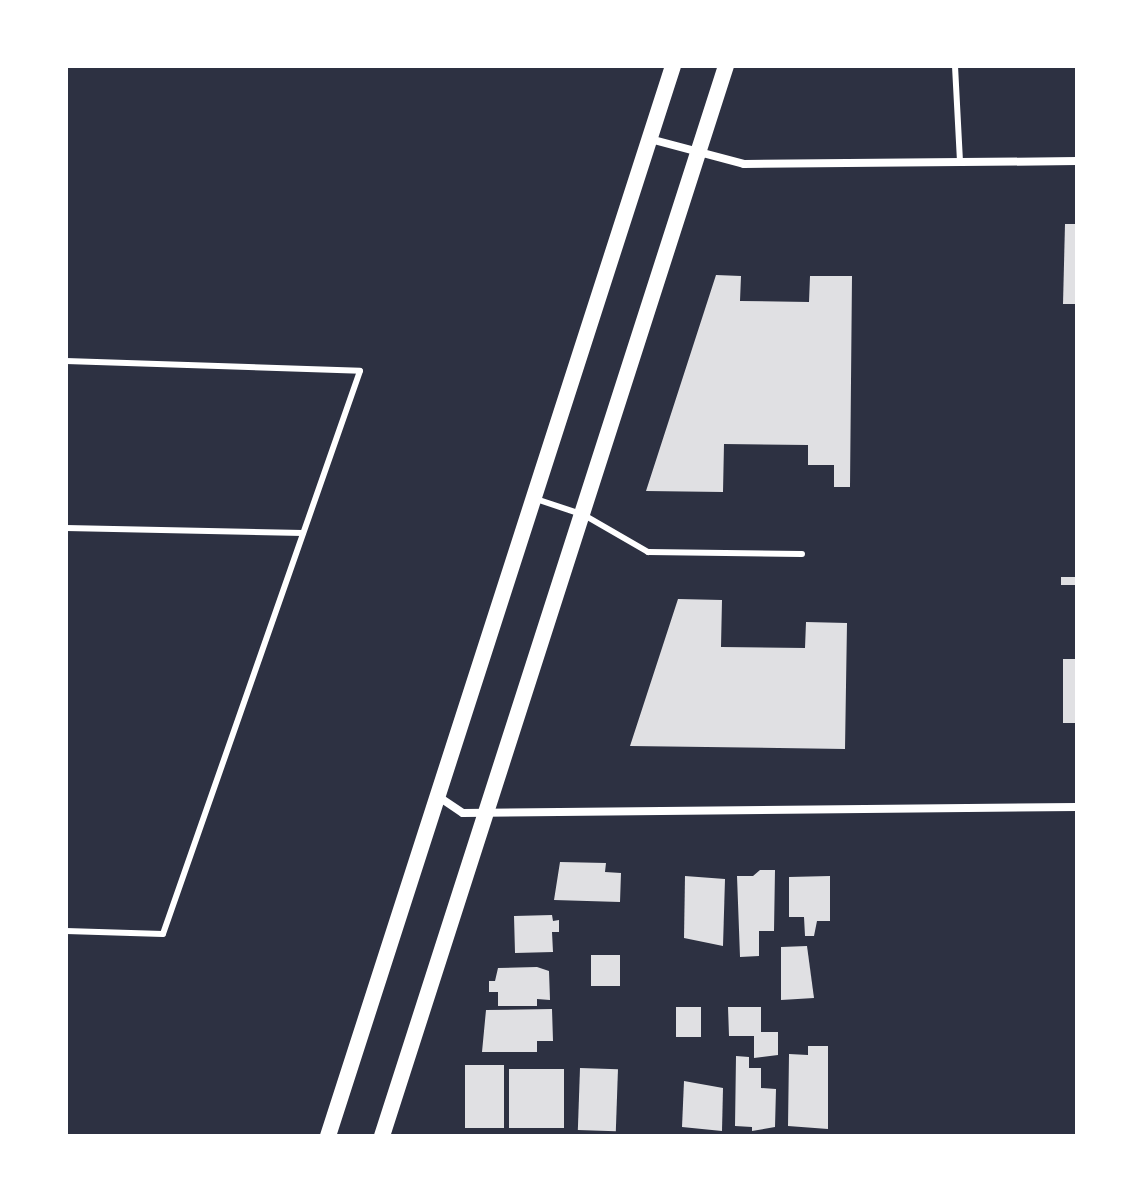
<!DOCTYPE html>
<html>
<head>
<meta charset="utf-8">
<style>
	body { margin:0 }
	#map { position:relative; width:1143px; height:1202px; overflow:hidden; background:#2d3142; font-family:Lato,sans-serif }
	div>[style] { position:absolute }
	.building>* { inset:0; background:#e0e0e3; transform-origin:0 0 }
	.service>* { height:6px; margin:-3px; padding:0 3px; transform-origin:3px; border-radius:3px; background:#fff }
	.minor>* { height:8px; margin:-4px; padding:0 4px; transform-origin:4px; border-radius:4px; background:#fff }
	.secondary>* { height:16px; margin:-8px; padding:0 8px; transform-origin:8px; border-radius:8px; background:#fff }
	span { translate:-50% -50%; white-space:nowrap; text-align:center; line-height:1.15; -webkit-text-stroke:7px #fff; paint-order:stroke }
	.frame { position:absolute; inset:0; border:68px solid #fff; pointer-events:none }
</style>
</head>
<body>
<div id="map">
	<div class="building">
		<i style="clip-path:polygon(1065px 224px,1077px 224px,1077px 304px,1063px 304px)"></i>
		<i style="clip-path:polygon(716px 275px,741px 276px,740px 301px,809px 302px,810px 276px,852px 276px,850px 487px,834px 487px,834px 465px,808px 465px,808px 445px,724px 444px,723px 492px,646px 491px)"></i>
		<i style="left:1061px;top:577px;width:16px;height:8px"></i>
		<i style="clip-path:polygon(678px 599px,722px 600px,721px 647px,805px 648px,806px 622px,847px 623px,845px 749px,630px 746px)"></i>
		<i style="left:1063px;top:659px;width:14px;height:64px"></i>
		<i style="clip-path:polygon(560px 862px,606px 863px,605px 872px,621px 873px,620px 902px,554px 900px)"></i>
		<i style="clip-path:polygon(760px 870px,775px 870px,774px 931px,759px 931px,759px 956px,740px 957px,737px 876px,753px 876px)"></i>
		<i style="clip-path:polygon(685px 876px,725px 879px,723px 946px,684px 938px)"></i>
		<i style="clip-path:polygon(830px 876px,830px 921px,817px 921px,814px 936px,805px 936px,804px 917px,789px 917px,789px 877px)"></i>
		<i style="clip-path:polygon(552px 915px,553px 921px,559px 920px,559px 932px,552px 932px,553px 952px,515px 953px,514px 916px)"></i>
		<i style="clip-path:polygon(807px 946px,814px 998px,781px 1000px,781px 947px)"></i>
		<i style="left:591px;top:955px;width:29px;height:31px"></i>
		<i style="clip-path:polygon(537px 967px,549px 971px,550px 1000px,537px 999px,537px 1006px,498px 1006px,498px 992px,489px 992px,489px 981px,495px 981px,498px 968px)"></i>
		<i style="left:676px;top:1007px;width:25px;height:30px"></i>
		<i style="clip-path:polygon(728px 1007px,761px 1007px,761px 1032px,778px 1032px,778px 1055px,754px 1058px,754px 1036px,729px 1036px)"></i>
		<i style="clip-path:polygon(552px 1009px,553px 1041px,537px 1041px,537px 1052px,482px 1052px,486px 1010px)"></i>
		<i style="clip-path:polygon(808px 1046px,828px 1046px,828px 1129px,788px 1126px,789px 1054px,808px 1055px)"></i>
		<i style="clip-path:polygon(736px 1056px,749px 1057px,749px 1068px,761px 1068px,761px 1088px,776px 1089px,775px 1127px,752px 1131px,752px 1127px,735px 1126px)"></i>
		<i style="left:465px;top:1065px;width:39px;height:63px"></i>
		<i style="left:580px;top:1068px;width:38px;height:62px;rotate:2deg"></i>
		<i style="left:509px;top:1069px;width:55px;height:59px"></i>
		<i style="clip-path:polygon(684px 1081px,723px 1088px,722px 1131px,682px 1127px)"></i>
	</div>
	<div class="service">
		<i style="left:955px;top:66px;width:96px;rotate:87deg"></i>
		<i style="left:66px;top:361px;width:294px;rotate:1.9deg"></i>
		<i style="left:360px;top:371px;width:596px;rotate:109.29deg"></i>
		<i style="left:163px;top:934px;width:97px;rotate:-178.2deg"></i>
		<i style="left:536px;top:499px;width:51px;rotate:18.4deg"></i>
		<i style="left:584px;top:515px;width:74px;rotate:30deg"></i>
		<i style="left:648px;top:552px;width:154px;rotate:0.7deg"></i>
		<i style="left:66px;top:528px;width:237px;rotate:1.2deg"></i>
	</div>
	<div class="minor">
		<i style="left:650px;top:139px;width:97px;rotate:14.9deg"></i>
		<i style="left:744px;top:164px;width:333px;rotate:-0.5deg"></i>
		<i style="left:436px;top:795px;width:32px;rotate:34deg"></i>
		<i style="left:463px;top:813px;width:614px;rotate:-0.56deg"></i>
	</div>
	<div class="secondary">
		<i style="left:328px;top:1136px;width:1124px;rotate:-72.13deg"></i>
		<i style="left:382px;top:1136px;width:1124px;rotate:-72.18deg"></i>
	</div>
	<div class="frame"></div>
</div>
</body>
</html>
